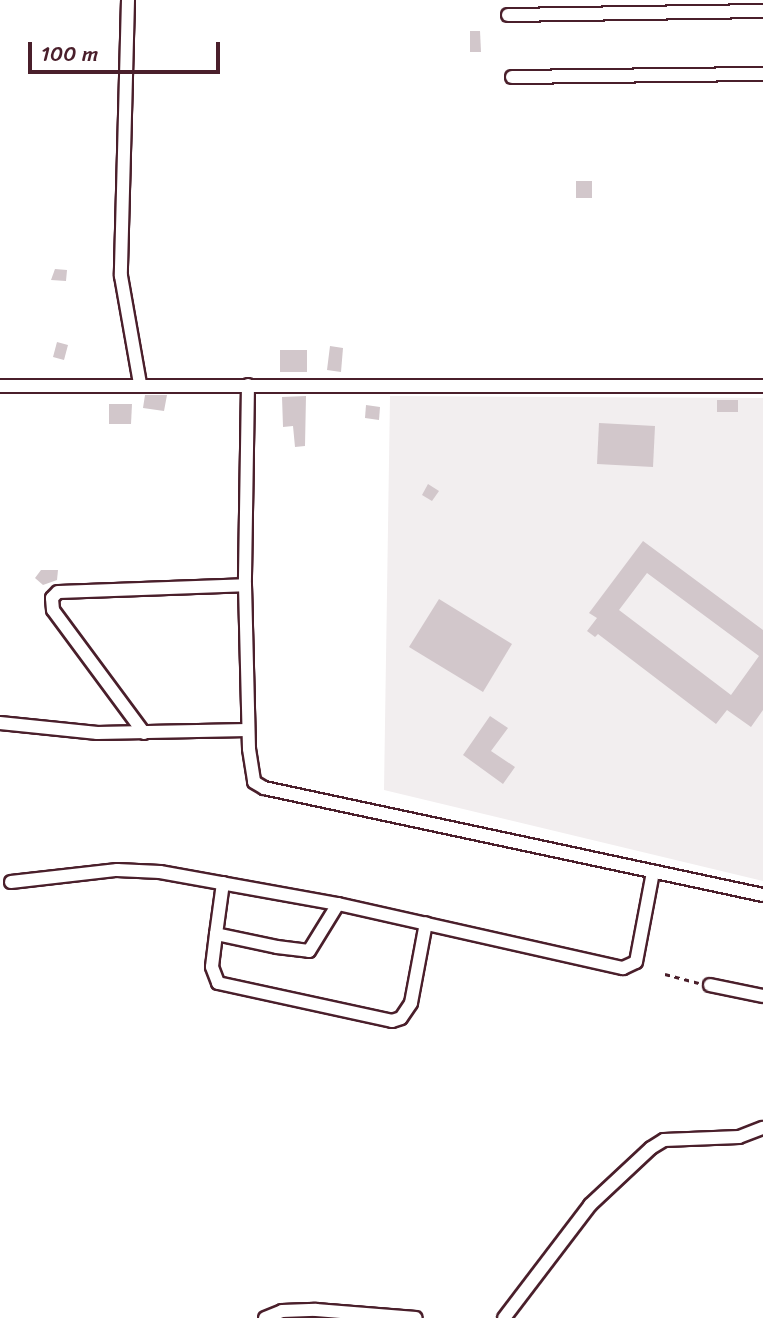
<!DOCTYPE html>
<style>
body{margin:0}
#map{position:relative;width:763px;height:1318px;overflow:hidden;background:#fff;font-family:Sriracha,sans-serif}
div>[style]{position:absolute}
.built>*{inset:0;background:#f2eeef}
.building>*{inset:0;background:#d2c7cb}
.path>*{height:2.5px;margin-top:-1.25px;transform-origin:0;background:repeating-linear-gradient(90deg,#4a1f2b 0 5px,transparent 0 10px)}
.roads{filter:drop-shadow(2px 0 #4a1f2b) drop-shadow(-2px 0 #4a1f2b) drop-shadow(0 2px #4a1f2b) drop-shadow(0 -2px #4a1f2b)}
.minor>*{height:12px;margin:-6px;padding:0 6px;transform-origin:6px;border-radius:6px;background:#fff}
span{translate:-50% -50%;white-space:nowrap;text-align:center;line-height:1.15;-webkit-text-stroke:5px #fff;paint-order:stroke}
.scale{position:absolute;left:28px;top:42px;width:192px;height:32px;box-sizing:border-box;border:4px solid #4a1f2b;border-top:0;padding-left:9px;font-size:21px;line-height:24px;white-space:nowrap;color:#4a1f2b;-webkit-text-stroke:5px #fff;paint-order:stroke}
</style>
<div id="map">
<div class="built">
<div style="clip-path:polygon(390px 396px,763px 398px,763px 881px,384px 790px)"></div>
</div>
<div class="building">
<div style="clip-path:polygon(470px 31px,480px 31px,481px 52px,470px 52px)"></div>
<div style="clip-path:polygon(576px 181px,592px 181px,592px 198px,576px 198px)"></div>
<div style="clip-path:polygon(55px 269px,67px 270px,66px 281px,51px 280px)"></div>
<div style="clip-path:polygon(57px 342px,68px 345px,64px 360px,53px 357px)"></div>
<div style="clip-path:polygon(330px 346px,343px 348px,341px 372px,327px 370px)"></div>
<div style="clip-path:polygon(280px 350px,307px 350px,307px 372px,280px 372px)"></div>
<div style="clip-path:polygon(145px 395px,167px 395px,164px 411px,143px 408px)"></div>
<div style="clip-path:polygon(306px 396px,305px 446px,295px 447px,293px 426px,283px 427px,282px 397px)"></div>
<div style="clip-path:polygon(717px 400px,738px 400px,738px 412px,717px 412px)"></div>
<div style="clip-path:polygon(109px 404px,132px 404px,131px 424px,109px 424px)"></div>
<div style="clip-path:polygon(366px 405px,380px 407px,379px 420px,365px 418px)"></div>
<div style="clip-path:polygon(599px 423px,655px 426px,653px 467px,597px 464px)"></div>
<div style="clip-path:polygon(428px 484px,439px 491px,432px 501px,422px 495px)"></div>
<div style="clip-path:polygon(evenodd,643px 541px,763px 630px,763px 710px,751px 727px,727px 710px,716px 724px,598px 634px,595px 637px,587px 631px,597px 618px,589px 613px,643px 541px,647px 573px,759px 656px,731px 695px,619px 610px,647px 573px)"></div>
<div style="clip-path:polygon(41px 570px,58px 570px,57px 580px,43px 585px,35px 578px)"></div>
<div style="clip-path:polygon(439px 599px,512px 644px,483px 692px,409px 647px)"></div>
<div style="clip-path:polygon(490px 716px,508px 728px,491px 751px,515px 767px,503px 784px,463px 755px)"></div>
</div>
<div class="path">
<div style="left:665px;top:974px;width:35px;rotate:15deg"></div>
</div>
<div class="roads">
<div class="minor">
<div style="left:128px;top:0;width:276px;rotate:91.5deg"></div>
<div style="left:121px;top:276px;width:110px;rotate:80deg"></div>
<div style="left:508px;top:15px;width:255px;rotate:-0.9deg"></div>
<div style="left:512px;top:77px;width:251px;rotate:-0.7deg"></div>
<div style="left:248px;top:385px;width:200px;rotate:90.9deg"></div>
<div style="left:245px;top:585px;width:164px;rotate:88.6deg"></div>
<div style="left:249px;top:749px;width:33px;rotate:81deg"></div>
<div style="left:254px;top:782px;width:12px;rotate:31deg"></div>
<div style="left:264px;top:788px;width:510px;rotate:12.1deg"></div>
<div style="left:0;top:386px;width:763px"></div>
<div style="left:0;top:723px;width:98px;rotate:5.9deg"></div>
<div style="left:97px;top:733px;width:151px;rotate:-1.1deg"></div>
<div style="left:144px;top:733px;width:153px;rotate:-126.5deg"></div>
<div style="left:53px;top:610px;width:12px;rotate:-95deg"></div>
<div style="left:52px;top:598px;width:8px;rotate:-45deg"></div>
<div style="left:58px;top:592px;width:187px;rotate:-2.1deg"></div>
<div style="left:11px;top:882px;width:107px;rotate:-6.5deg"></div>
<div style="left:117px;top:870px;width:43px;rotate:2.7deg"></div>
<div style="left:160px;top:872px;width:181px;rotate:10.2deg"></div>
<div style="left:338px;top:904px;width:292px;rotate:12.7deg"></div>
<div style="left:623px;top:968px;width:14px;rotate:-25deg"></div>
<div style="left:636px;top:962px;width:92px;rotate:-79.3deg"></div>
<div style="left:223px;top:883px;width:51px;rotate:97.8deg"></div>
<div style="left:216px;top:934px;width:62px;rotate:12deg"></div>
<div style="left:277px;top:947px;width:32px;rotate:7deg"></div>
<div style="left:309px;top:951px;width:55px;rotate:-58.3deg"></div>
<div style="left:216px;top:934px;width:33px;rotate:97deg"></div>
<div style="left:212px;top:967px;width:17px;rotate:69deg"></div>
<div style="left:218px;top:983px;width:178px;rotate:12.3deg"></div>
<div style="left:392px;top:1021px;width:9px;rotate:-18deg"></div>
<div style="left:401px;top:1018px;width:18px;rotate:-56deg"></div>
<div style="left:411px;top:1003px;width:81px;rotate:-79.4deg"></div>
<div style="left:710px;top:985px;width:54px;rotate:11.7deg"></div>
<div style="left:265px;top:1318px;width:18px;rotate:-22deg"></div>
<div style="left:282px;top:1311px;width:34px;rotate:-2deg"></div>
<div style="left:316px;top:1310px;width:100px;rotate:4.6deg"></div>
<div style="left:504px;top:1318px;width:142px;rotate:-52.7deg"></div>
<div style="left:590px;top:1205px;width:83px;rotate:-43.1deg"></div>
<div style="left:651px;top:1148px;width:15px;rotate:-32deg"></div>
<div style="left:664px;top:1140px;width:75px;rotate:-2.3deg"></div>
<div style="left:739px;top:1137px;width:26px;rotate:-21deg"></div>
</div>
</div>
<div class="scale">100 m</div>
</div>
